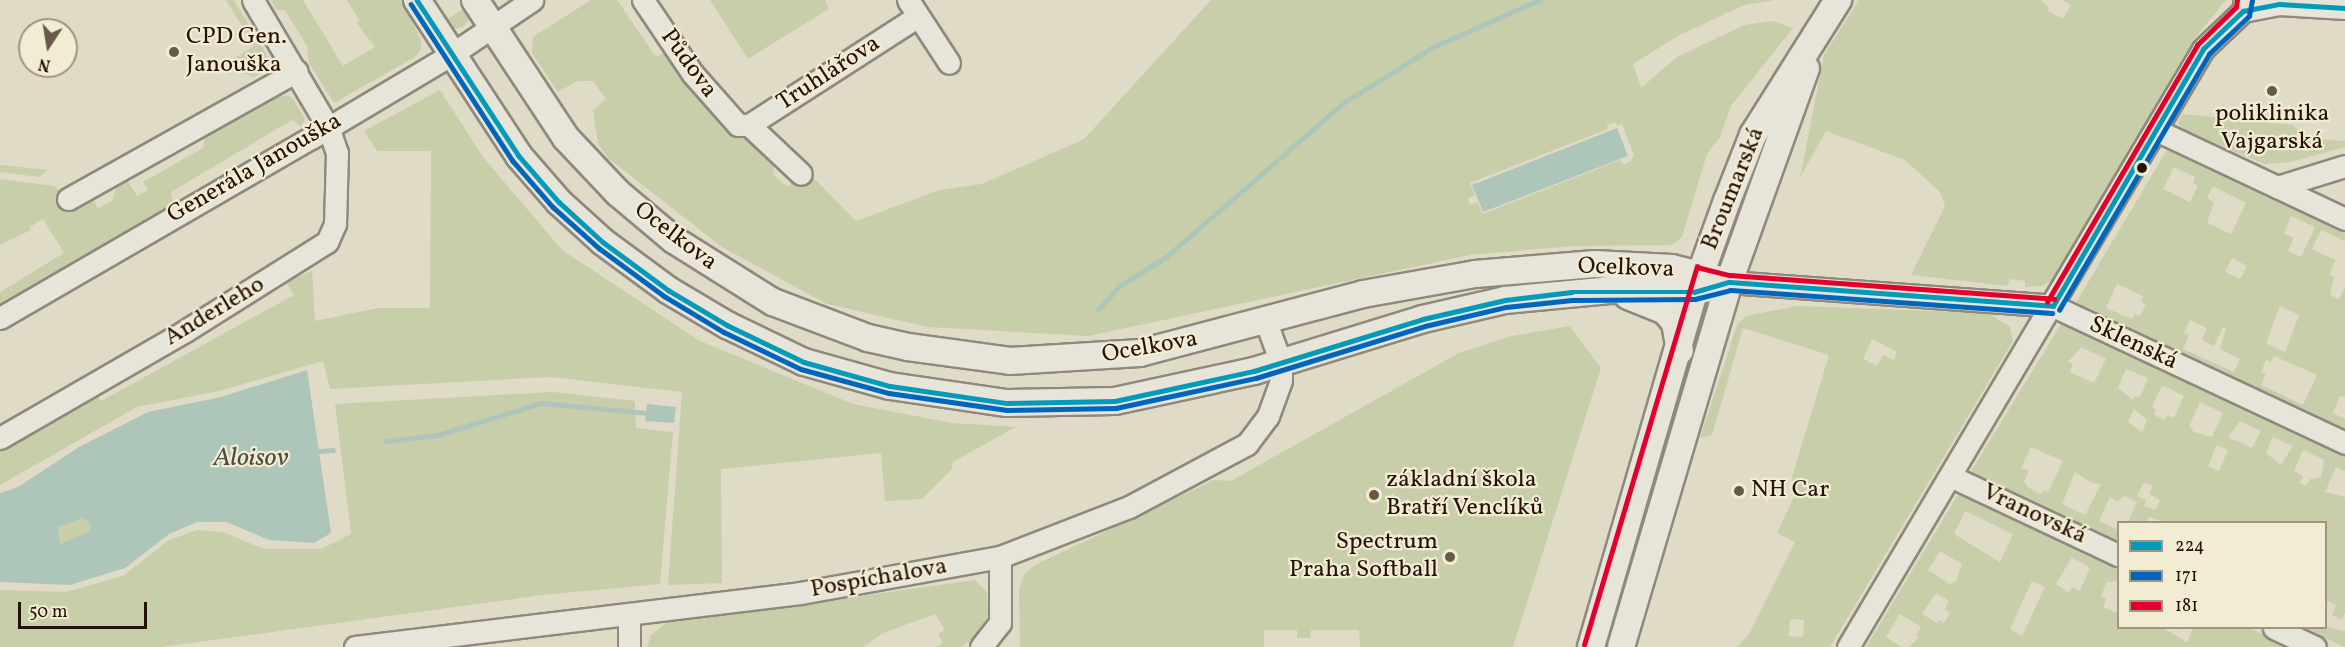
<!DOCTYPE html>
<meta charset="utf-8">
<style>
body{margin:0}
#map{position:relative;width:2345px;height:647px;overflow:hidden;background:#e0dbc6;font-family:Vollkorn,serif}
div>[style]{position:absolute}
.green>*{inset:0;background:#c8ceaa}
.water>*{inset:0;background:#aec5ba}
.stream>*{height:5px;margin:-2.5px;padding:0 2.5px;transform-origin:2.5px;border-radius:2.5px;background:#aec5ba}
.roads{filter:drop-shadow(2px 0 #8f897c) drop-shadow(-2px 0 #8f897c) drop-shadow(0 2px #8f897c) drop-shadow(0 -2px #8f897c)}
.minor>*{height:21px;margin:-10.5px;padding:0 10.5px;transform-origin:10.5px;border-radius:10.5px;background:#e7e4da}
.tertiary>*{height:26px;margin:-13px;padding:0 13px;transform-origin:13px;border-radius:13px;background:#e7e4da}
.bus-1>*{height:4.5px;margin:-2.25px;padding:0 2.25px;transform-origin:2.25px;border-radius:2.25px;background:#049aba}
.bus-2>*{height:4.5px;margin:-2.25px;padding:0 2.25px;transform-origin:2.25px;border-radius:2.25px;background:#0065bd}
.bus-3>*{height:4.5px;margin:-2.25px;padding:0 2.25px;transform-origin:2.25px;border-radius:2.25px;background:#e4002b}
.dots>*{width:16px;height:16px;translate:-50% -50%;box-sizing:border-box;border:3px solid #f2ecd3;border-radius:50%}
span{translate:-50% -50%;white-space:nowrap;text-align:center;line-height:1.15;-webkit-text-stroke:4.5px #f2ecd3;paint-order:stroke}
.poi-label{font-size:24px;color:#261108}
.left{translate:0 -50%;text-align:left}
.right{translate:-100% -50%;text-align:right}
.street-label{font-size:24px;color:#261108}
.water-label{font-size:26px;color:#4e4d45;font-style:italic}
.legend{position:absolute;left:2117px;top:521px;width:210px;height:108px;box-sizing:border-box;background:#f2ecd3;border:2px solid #a09482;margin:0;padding:8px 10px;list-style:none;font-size:18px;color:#261108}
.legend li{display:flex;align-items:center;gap:12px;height:30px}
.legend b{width:30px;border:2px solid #a09482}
.north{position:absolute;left:18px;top:18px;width:60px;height:60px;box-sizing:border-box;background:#f2ecd3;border:2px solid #a09482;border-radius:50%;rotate:192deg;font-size:16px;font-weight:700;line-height:24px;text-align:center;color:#261108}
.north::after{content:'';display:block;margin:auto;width:21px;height:27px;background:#67584a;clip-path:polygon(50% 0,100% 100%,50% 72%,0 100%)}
.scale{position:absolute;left:18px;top:602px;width:129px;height:27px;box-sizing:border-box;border:3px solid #261108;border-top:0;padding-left:8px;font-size:18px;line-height:21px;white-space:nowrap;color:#261108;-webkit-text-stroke:4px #f2ecd3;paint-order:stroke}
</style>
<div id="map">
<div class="green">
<div style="clip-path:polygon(226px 0,234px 0,269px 58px,266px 69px,254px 77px,244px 73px,235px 58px,254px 46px)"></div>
<div style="clip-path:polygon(271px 0,303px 0,343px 66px,375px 47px,356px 22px,359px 20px,347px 0,402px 0,421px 40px,421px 49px,415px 57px,334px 103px,309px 63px,307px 46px,285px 10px,277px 10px)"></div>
<div style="clip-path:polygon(evenodd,591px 0,617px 0,656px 57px,665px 52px,680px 75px,692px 79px,773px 161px,774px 176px,788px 187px,804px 168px,856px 221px,939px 190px,982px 184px,1084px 139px,1211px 0,1775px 0,1744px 5px,1680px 35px,1633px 64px,1641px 88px,1677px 57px,1744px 25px,1773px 21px,1793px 28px,1731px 106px,1720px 137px,1707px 154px,1682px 237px,1672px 245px,1575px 246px,1470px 255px,1088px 336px,928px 327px,827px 304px,722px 247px,608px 158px,598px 144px,593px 110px,606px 99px,593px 81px,577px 81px,558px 92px,532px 53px,533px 37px,591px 0,1615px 122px,1617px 126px,1622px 124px,1634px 155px,1631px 161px,1623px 165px,1620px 160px,1483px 214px,1477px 202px,1470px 205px,1468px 198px,1475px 195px,1470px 183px,1608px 129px,1607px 125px,1615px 122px)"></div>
<div style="clip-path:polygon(710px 0,825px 0,829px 9px,748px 59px)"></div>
<div style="clip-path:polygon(1859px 0,2041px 0,2049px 7px,2048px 11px,2063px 19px,2071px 5px,2063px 0,2226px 0,2195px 38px,2052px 280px,2042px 286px,2025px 287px,2025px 281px,2010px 279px,2007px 286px,1911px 275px,1945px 206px,1940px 192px,1905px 160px,1826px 131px,1800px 178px,1824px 55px)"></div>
<div style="clip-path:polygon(468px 6px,470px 17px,464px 26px,455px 29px,443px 22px)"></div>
<div style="clip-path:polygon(277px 90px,279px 97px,287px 95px,294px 100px,305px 120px,301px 127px,292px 120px,171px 192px,173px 204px,0 307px,0 292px,64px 253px,43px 219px,30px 227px,31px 230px,0 245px,0 179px,55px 186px,62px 194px,74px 190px,82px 204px,92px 198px,98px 208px,112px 201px,116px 188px,127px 180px,137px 196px,148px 190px,143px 182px,203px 148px,205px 133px)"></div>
<div style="clip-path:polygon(440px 90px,483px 157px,562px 250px,700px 341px,853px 404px,952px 423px,1016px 427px,953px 462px,952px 469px,922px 499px,885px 501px,881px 453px,721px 469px,722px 583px,668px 585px,682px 392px,551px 377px,330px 389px,323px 361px,219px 391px,137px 407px,0 485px,0 448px,94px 392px,101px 401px,294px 295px,286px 282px,312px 271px,315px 321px,378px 308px,430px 308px,431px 151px,377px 151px,364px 131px)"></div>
<div style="clip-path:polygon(2182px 114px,2293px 125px,2306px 138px,2345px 141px,2345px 147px,2290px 162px,2265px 164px,2182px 131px,2178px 123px)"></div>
<div style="clip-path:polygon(evenodd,2167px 150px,2345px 233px,2345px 241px,2321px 230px,2312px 249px,2336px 260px,2329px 274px,2334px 277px,2330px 295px,2339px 299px,2345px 287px,2345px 397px,2340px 396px,2333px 413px,2345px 419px,2345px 430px,2074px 306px,2167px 150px,2174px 167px,2195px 177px,2193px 183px,2198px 186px,2190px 202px,2163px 189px,2174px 167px,2167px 150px,2213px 186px,2246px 203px,2231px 234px,2207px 223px,2214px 202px,2207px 198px,2213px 186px,2167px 150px,2291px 216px,2315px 227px,2301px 257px,2288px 251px,2294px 238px,2284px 233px,2291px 216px,2167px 150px,2232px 258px,2247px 266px,2240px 279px,2225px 272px,2232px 258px,2167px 150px,2117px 284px,2143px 296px,2141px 302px,2146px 305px,2140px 316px,2135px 314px,2132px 319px,2106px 308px,2117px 284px,2167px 150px,2280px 306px,2299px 315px,2285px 352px,2266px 343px,2280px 306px,2167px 150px,2190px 320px,2207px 328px,2202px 340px,2214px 346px,2223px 327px,2226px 328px,2220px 349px,2240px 359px,2234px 372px,2183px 349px,2189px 335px,2184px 333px,2190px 320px,2167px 150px,2274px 356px,2317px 375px,2303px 405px,2261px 385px,2266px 374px,2261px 372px,2266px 360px,2271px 362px,2274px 356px)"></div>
<div style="clip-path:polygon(0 165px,48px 170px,39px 177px,0 172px)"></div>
<div style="clip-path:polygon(evenodd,1797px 306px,1988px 313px,2010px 327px,2013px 341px,1830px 647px,1737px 647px,1749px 634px,1795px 542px,1777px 533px,1794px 497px,1792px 477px,1829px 355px,1743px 328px,1712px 435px,1700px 438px,1737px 325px,1746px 316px,1797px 306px,1872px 339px,1897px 352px,1894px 360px,1883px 355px,1877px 366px,1863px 359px,1872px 339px,1797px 306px,1790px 619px,1804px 620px,1803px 637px,1789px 636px,1790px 619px)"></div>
<div style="clip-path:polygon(1697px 324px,1705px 326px,1634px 568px,1650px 482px)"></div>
<div style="clip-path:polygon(evenodd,2061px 324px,2345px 456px,2345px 471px,2336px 467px,2325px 492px,2345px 497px,2345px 613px,2342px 620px,2332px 615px,2336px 605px,2328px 601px,2326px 605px,2326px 522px,2165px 522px,2149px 517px,2146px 522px,2128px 522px,2137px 502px,2125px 496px,2117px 501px,2110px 497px,2099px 521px,2118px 530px,2118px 542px,1970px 473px,2061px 324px,2081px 347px,2106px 359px,2094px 383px,2070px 372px,2073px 364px,2068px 362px,2081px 347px,2061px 324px,2126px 369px,2148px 378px,2140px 397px,2135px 396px,2133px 400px,2118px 388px,2126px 369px,2061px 324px,2162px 385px,2184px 396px,2174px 418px,2168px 415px,2165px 420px,2154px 415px,2156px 410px,2152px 407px,2162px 385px,2061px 324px,2200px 402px,2223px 413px,2212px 437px,2194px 432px,2189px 426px,2200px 402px,2061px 324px,2134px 409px,2147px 420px,2142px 432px,2128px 422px,2134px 409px,2061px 324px,2240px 421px,2261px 431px,2252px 448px,2228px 437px,2240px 421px,2061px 324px,2273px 437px,2293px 446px,2281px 465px,2266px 453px,2273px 437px,2061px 324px,2217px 445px,2228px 450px,2219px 471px,2208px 466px,2217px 445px,2061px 324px,2031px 447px,2063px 461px,2048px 492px,2044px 490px,2041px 494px,2027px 487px,2024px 481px,2029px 471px,2021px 468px,2031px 447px,2061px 324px,2303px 450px,2324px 460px,2321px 477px,2310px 479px,2306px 486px,2300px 483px,2303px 476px,2294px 471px,2303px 450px,2061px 324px,2075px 472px,2092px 483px,2101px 484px,2085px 515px,2062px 504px,2075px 472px,2061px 324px,2144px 482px,2153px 486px,2149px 494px,2160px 500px,2155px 510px,2144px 506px,2146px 500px,2137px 496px,2144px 482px)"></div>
<div style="clip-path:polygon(1570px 326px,1601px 368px,1513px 647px,1360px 647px,1359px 630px,1311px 630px,1310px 638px,1297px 638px,1297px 630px,1264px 630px,1264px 647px,1020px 647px,1019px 588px,1025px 573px,1037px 564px,1214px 480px,1231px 481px,1459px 353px,1511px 336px)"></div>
<div style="clip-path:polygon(553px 392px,635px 401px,636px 428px,673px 432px,660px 584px,542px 595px,162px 647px,0 647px,0 590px,66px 592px,123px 576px,169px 540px,197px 530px,223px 532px,264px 549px,321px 549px,351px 534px,335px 404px)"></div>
<div style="clip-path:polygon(evenodd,1959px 493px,2118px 567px,2118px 581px,2107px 582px,2101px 596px,2106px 599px,2103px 607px,2117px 613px,2118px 610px,2118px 628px,2163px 628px,2187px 642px,2193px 628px,2249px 628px,2291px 647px,1909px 647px,1919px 637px,1916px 635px,1921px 627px,1900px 614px,1886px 637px,1902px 647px,1866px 647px,1959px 493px,1965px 511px,2013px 534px,2000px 562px,1954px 534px,1965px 511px,1959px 493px,1940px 551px,1962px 564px,1956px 581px,1950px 584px,1928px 570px,1940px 551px,1959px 493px,2072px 557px,2090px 568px,2080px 591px,2072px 587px,2069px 593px,2056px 584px,2072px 557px,1959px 493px,2032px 581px,2045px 587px,2022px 636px,2010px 629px,2032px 581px,1959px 493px,1936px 593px,1949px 601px,1945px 609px,1950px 613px,1944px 623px,1939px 620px,1937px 623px,1922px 614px,1936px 593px)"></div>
<div style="clip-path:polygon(83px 517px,92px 524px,89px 532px,60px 545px,58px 527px)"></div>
<div style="clip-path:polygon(975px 580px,987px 592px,988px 614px,977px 636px,961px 647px,935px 647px,943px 643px,938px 634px,945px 630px,935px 614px,883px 633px,863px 647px,647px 647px,651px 635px,666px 623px)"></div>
<div style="clip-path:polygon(2326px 627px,2345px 631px,2345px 647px,2302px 628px)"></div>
</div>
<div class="water">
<div style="clip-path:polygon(1617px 128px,1628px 156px,1483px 212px,1472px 185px)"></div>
<div style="clip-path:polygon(evenodd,307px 370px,331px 533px,314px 543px,269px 540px,226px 522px,197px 522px,169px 534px,125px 568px,70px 585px,0 582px,0 493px,18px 487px,79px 447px,148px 412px,221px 397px,307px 370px,83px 518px,91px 524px,89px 532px,60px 544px,58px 527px,83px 518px)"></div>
<div style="clip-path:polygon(647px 404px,676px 407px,674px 423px,645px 421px)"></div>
</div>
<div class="stream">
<div style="left:1098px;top:310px;width:32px;rotate:-49deg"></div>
<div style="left:1119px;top:286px;width:55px;rotate:-31.7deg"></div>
<div style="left:1166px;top:257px;width:235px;rotate:-41deg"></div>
<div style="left:1343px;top:103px;width:106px;rotate:-31.9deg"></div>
<div style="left:1433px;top:47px;width:116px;rotate:-23.9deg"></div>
<div style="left:386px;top:441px;width:52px;rotate:-6.6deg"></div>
<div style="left:438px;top:435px;width:108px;rotate:-17.3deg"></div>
<div style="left:541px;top:403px;width:105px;rotate:5.4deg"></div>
<div style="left:319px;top:451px;width:14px;rotate:-4deg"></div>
</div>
<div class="roads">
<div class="minor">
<div style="left:643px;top:0;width:89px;rotate:56deg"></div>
<div style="left:693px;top:74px;width:68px;rotate:48.6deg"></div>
<div style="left:738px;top:125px;width:11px"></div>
<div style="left:749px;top:125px;width:201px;rotate:-32.8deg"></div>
<div style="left:908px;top:0;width:75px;rotate:56.9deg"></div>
<div style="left:2243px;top:11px;width:37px;rotate:-11deg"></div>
<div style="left:2279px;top:4px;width:66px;rotate:3.5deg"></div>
<div style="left:749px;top:125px;width:71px;rotate:43.3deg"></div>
<div style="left:2156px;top:130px;width:209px;rotate:25.2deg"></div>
<div style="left:2277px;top:187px;width:71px;rotate:-17.2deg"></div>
<div style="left:68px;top:199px;width:262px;rotate:-29.2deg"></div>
<div style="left:1729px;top:282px;width:325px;rotate:4.2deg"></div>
<div style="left:2053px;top:306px;width:323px;rotate:25.1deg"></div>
<div style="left:0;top:318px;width:359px;rotate:-30.1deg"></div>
<div style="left:311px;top:138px;width:164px;rotate:-30.8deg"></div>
<div style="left:452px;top:54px;width:97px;rotate:-34deg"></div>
<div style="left:0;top:438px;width:214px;rotate:-30deg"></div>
<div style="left:185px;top:331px;width:168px;rotate:-32.1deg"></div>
<div style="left:327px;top:242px;width:20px;rotate:-66deg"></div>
<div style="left:335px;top:224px;width:71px;rotate:-88.4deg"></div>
<div style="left:337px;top:153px;width:28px;rotate:-109deg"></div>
<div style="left:328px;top:127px;width:147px;rotate:-120.6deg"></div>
<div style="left:1950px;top:476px;width:186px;rotate:25.2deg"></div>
<div style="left:629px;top:614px;width:33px;rotate:90deg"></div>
<div style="left:2274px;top:628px;width:45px;rotate:24.9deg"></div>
<div style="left:355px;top:647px;width:448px;rotate:-6.9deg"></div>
<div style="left:800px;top:593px;width:203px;rotate:-10.2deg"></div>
<div style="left:1000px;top:557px;width:138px;rotate:-21.2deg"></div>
<div style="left:1129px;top:507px;width:134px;rotate:-28.1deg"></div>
<div style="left:1247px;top:444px;width:35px;rotate:-53deg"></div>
<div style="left:1268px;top:416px;width:38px;rotate:-70deg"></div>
<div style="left:1281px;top:380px;width:17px;rotate:-90deg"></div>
<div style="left:1281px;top:363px;width:44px;rotate:-110.1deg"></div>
<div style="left:981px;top:647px;width:31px;rotate:-52deg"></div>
<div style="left:1000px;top:623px;width:66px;rotate:-90deg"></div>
<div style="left:1848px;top:647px;width:695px;rotate:-59.3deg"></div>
<div style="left:2203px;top:49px;width:55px;rotate:-43.5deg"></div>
<div style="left:2243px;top:11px;width:11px;rotate:-80deg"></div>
</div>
<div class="tertiary">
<div style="left:417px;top:0;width:186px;rotate:56.8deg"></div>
<div style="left:519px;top:156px;width:61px;rotate:49deg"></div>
<div style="left:559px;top:202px;width:59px;rotate:42.3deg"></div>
<div style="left:603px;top:242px;width:81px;rotate:36.4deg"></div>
<div style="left:668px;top:290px;width:69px;rotate:30.7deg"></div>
<div style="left:727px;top:325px;width:85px;rotate:25.7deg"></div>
<div style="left:804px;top:362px;width:89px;rotate:15.6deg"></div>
<div style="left:890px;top:386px;width:118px;rotate:8.3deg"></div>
<div style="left:1007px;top:403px;width:108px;rotate:-1.1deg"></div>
<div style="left:1115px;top:401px;width:142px;rotate:-12.2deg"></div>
<div style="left:1254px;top:371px;width:177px;rotate:-17.1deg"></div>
<div style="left:1423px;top:319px;width:84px;rotate:-13deg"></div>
<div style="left:1505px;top:300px;width:105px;rotate:-5.4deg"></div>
<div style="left:1610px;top:290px;width:84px;rotate:1.4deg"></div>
<div style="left:1694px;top:292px;width:36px;rotate:-16deg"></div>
<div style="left:475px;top:0;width:165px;rotate:56.6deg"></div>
<div style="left:566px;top:138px;width:76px;rotate:46.6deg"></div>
<div style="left:618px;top:193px;width:73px;rotate:40deg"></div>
<div style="left:674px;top:240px;width:117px;rotate:32.1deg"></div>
<div style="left:773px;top:302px;width:102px;rotate:20.8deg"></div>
<div style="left:868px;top:338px;width:41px;rotate:12.7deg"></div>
<div style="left:908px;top:347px;width:103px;rotate:7.8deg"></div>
<div style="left:1010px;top:361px;width:130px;rotate:-3.5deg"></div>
<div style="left:1140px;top:353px;width:231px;rotate:-14.8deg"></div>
<div style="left:1363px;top:294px;width:114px;rotate:-10.1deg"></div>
<div style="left:1475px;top:274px;width:120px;rotate:-4.8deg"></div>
<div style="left:1595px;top:264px;width:77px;rotate:3deg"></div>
<div style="left:1672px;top:268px;width:59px;rotate:13.8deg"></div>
<div style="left:1628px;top:296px;width:40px;rotate:22deg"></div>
<div style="left:1665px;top:311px;width:16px;rotate:50deg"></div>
<div style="left:1675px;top:323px;width:28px;rotate:80deg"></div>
<div style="left:1591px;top:647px;width:370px;rotate:-73.8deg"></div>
<div style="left:1694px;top:292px;width:97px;rotate:-70.1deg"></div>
<div style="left:1727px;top:201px;width:71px;rotate:-68.5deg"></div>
<div style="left:1753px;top:135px;width:160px;rotate:-57.8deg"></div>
<div style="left:1621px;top:647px;width:381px;rotate:-73.5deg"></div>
<div style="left:1729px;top:282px;width:227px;rotate:-70.2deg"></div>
</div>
</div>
<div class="bus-1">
<div style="left:417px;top:0;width:186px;rotate:56.8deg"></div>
<div style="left:519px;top:156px;width:61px;rotate:49deg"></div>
<div style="left:559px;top:202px;width:59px;rotate:42.3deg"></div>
<div style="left:603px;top:242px;width:81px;rotate:36.4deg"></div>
<div style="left:668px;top:290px;width:69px;rotate:30.7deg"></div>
<div style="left:727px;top:325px;width:85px;rotate:25.7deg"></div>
<div style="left:804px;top:362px;width:89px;rotate:15.6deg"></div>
<div style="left:890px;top:386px;width:118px;rotate:8.3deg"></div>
<div style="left:1007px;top:403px;width:108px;rotate:-1.1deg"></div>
<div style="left:1115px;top:401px;width:142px;rotate:-12.2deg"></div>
<div style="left:1254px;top:371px;width:177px;rotate:-17.1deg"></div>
<div style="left:1423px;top:319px;width:84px;rotate:-13deg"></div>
<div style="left:1505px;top:300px;width:67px;rotate:-6.8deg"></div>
<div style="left:1572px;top:292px;width:122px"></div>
<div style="left:1694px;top:292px;width:36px;rotate:-16deg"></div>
<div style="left:1729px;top:282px;width:325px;rotate:4.2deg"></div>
<div style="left:2243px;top:11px;width:37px;rotate:-11deg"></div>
<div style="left:2279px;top:4px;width:66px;rotate:3.5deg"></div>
<div style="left:2053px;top:306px;width:298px;rotate:-59.7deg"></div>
<div style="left:2203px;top:49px;width:55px;rotate:-43.5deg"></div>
</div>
<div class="bus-2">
<div style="left:411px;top:4px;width:187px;rotate:57deg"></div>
<div style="left:513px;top:161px;width:61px;rotate:49deg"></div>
<div style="left:553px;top:207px;width:62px;rotate:41.7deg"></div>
<div style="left:599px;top:248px;width:81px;rotate:36.4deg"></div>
<div style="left:664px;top:296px;width:70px;rotate:31deg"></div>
<div style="left:724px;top:332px;width:85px;rotate:25.7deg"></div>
<div style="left:801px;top:369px;width:91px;rotate:15.3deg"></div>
<div style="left:889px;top:393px;width:119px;rotate:8.2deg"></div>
<div style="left:1007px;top:410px;width:109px;rotate:-1.1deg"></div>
<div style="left:1116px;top:408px;width:143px;rotate:-12.1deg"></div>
<div style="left:1256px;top:378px;width:177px;rotate:-17.1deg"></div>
<div style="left:1425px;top:326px;width:83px;rotate:-13.2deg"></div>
<div style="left:1506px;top:307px;width:66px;rotate:-6.1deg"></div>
<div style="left:1572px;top:300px;width:123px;rotate:-0.5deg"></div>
<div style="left:1695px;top:299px;width:36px;rotate:-14deg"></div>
<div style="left:1730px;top:290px;width:323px;rotate:4.1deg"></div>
<div style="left:2059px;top:310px;width:297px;rotate:-59.6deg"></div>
<div style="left:2209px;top:54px;width:55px;rotate:-43.5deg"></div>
<div style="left:2249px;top:16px;width:15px;rotate:-79deg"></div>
</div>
<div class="bus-3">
<div style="left:2047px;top:302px;width:298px;rotate:-59.7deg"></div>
<div style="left:2197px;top:45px;width:54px;rotate:-44.3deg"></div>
<div style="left:2236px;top:7px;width:7px;rotate:-82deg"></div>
<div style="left:1584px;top:645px;width:395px;rotate:-73.4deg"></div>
<div style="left:1697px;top:267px;width:34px;rotate:14deg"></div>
<div style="left:1730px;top:275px;width:325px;rotate:4.2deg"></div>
</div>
<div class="dots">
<div style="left:174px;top:52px;background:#67584a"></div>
<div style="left:2272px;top:91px;background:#67584a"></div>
<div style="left:2142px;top:168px;background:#261108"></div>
<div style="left:1739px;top:491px;background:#67584a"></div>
<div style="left:1374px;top:495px;background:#67584a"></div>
<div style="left:1450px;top:557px;background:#67584a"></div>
</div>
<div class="poi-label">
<span class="left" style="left:186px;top:52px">CPD Gen.<br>Janouška</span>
<span style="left:2272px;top:129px">poliklinika<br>Vajgarská</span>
<span class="left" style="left:1386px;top:495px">základní škola<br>Bratří Venclíků</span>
<span class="left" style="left:1751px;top:491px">NH Car</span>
<span class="right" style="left:1438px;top:557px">Spectrum<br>Praha Softball</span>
</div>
<div class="street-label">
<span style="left:688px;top:64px;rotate:54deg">Půdova</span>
<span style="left:829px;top:74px;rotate:-33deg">Truhlářova</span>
<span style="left:255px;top:169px;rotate:-30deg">Generála Janouška</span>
<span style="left:1734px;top:189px;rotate:-68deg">Broumarská</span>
<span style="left:675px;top:237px;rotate:37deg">Ocelkova</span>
<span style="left:1626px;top:269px;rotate:2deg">Ocelkova</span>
<span style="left:215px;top:312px;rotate:-31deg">Anderleho</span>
<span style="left:2133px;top:344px;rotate:25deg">Sklenská</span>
<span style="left:1150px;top:348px;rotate:-10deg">Ocelkova</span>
<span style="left:2034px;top:515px;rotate:25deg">Vranovská</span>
<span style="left:879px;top:579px;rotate:-10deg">Pospíchalova</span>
</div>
<div class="water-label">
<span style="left:251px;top:459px">Aloisov</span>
</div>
<ul class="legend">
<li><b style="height:8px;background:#049aba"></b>224</li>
<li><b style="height:8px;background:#0065bd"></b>171</li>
<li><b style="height:8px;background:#e4002b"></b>181</li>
</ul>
<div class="north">N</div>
<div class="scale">50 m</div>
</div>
